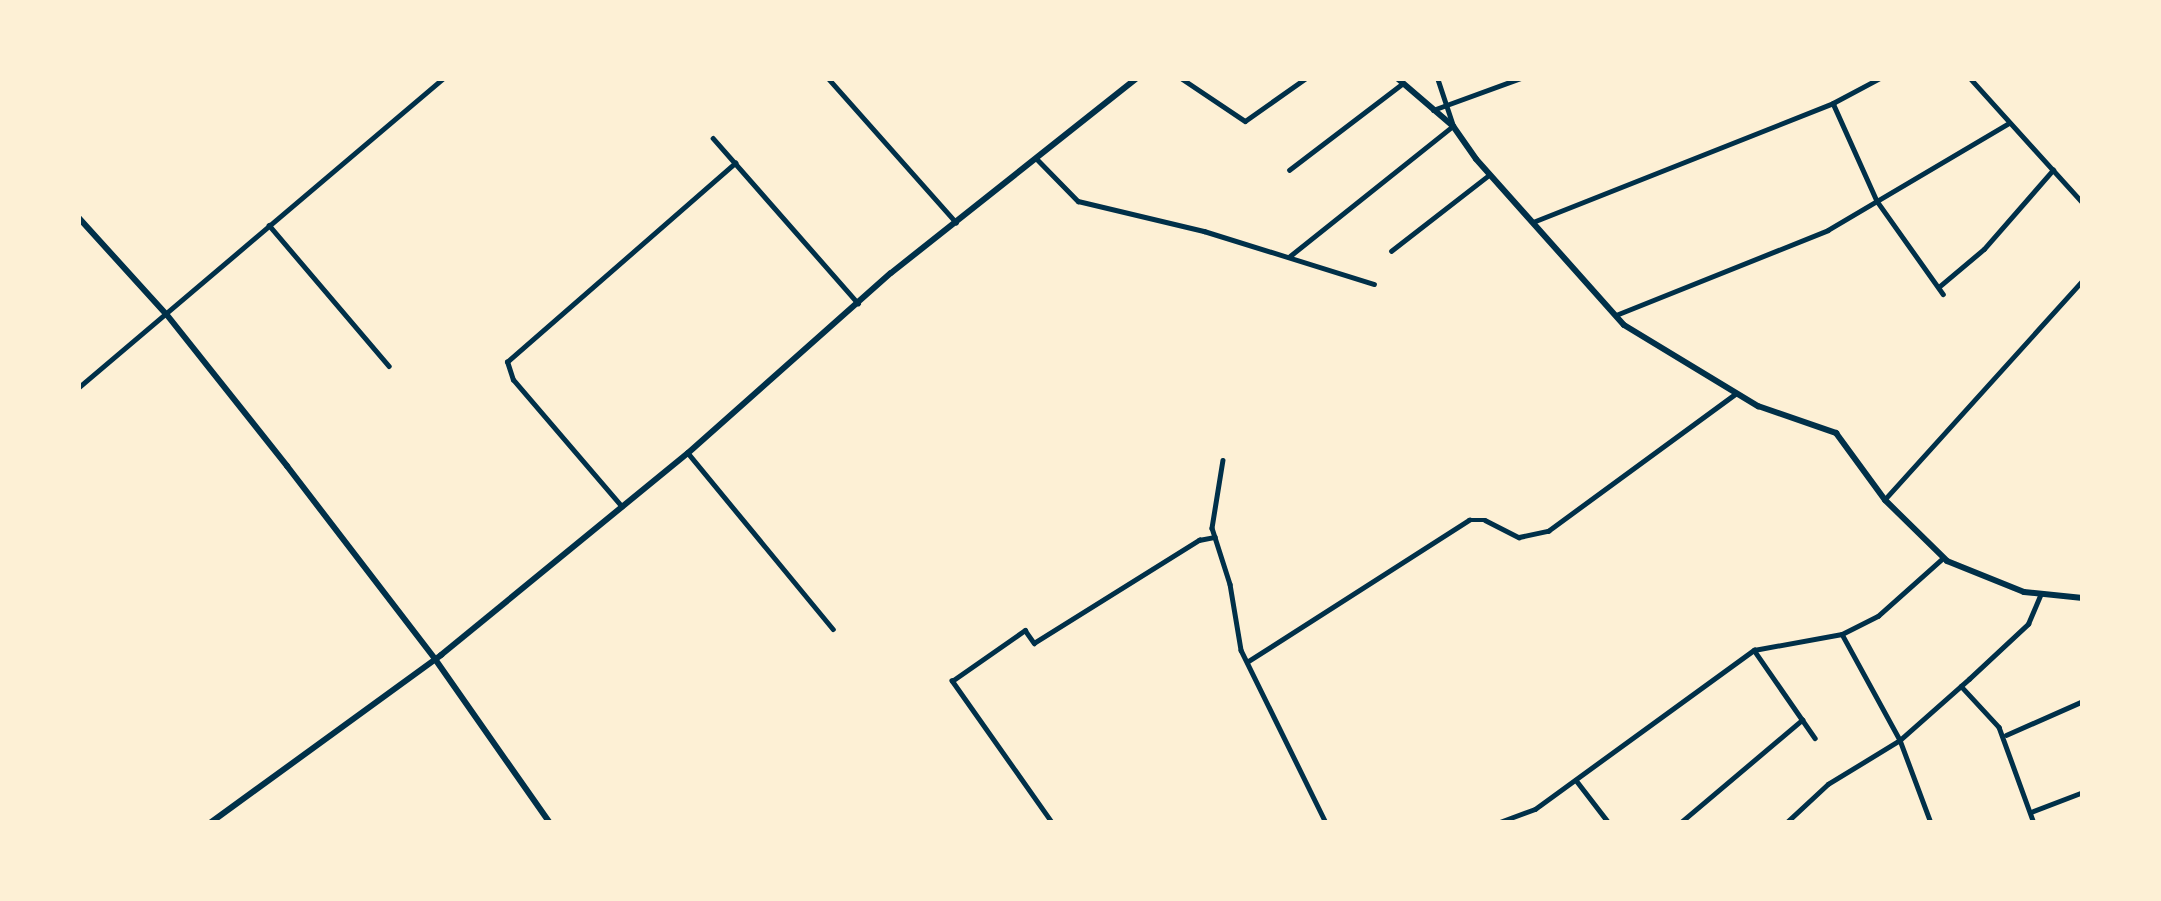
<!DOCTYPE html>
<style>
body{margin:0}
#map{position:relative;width:2161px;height:901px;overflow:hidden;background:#fdf0d5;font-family:Signika,sans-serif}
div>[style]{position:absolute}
.minor>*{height:4.5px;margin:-2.25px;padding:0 2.25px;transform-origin:2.25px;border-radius:2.25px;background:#003049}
.tertiary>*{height:6px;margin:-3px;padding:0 3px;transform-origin:3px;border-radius:3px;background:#003049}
span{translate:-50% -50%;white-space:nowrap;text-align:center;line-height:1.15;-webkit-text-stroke:10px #fdf0d5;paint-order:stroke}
.frame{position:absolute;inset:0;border:81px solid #fdf0d5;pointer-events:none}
</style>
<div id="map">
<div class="minor">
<div style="left:828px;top:78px;width:193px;rotate:48.4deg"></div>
<div style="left:1181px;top:78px;width:77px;rotate:33.9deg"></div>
<div style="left:1245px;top:121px;width:75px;rotate:-35.2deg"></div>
<div style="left:1970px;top:78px;width:169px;rotate:47.9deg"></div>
<div style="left:1833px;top:103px;width:107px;rotate:65.8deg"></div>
<div style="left:1877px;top:201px;width:114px;rotate:54.6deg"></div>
<div style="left:1433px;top:110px;width:94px;rotate:-20deg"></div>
<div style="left:713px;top:138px;width:220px;rotate:48.7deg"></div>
<div style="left:1037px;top:159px;width:59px;rotate:45.7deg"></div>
<div style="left:1078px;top:201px;width:130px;rotate:13.4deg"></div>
<div style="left:1204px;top:231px;width:178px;rotate:17.3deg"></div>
<div style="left:1289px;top:170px;width:143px;rotate:-37.3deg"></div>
<div style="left:1533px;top:222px;width:323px;rotate:-21.6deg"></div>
<div style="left:1833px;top:103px;width:53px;rotate:-28deg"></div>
<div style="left:269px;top:225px;width:185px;rotate:49.6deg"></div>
<div style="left:1391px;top:251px;width:124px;rotate:-37.8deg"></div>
<div style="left:1290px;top:256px;width:208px;rotate:-38.6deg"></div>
<div style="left:1453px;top:126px;width:51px;rotate:-108.4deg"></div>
<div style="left:1940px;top:286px;width:57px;rotate:-40.1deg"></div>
<div style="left:1984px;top:249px;width:105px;rotate:-48.9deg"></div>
<div style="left:1616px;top:315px;width:228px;rotate:-21.8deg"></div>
<div style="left:1828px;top:230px;width:210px;rotate:-30.6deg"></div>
<div style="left:78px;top:388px;width:480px;rotate:-40.3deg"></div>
<div style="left:688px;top:453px;width:228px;rotate:50.5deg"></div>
<div style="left:1223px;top:460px;width:69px;rotate:99.2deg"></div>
<div style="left:1212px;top:528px;width:59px;rotate:72.2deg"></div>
<div style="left:1230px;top:584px;width:67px;rotate:80.5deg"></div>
<div style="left:1241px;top:650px;width:193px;rotate:63.8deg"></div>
<div style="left:1886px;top:498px;width:294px;rotate:-47.9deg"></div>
<div style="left:622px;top:507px;width:167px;rotate:-130.6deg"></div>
<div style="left:513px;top:380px;width:19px;rotate:-108deg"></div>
<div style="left:507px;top:362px;width:303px;rotate:-41.1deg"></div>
<div style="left:1842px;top:634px;width:121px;rotate:61.3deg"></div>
<div style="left:1900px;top:740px;width:89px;rotate:69.5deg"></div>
<div style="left:1754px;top:650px;width:107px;rotate:55.3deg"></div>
<div style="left:1247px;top:662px;width:264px;rotate:-32.6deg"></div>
<div style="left:1469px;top:520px;width:16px"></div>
<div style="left:1485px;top:520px;width:38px;rotate:27deg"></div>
<div style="left:1519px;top:537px;width:30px;rotate:-12deg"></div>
<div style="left:1548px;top:531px;width:232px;rotate:-36.2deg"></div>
<div style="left:1961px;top:686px;width:56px;rotate:47.2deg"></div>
<div style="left:1999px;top:727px;width:102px;rotate:70deg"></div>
<div style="left:2006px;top:735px;width:84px;rotate:-23.8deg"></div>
<div style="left:1576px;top:780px;width:54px;rotate:52.5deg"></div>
<div style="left:2031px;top:812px;width:56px;rotate:-21deg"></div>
<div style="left:1052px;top:823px;width:174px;rotate:-125.2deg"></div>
<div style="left:952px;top:681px;width:89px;rotate:-34.9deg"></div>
<div style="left:1025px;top:630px;width:16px;rotate:55deg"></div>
<div style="left:1034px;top:643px;width:195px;rotate:-32deg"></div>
<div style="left:1199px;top:540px;width:16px;rotate:-11deg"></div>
<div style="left:1497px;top:823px;width:40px;rotate:-20.2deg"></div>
<div style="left:1535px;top:809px;width:271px;rotate:-36deg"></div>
<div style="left:1754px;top:650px;width:89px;rotate:-10.3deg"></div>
<div style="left:1842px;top:634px;width:40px;rotate:-26.6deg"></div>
<div style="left:1878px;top:616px;width:87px;rotate:-41.7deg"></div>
<div style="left:1680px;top:823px;width:160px;rotate:-40.2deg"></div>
<div style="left:1786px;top:823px;width:57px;rotate:-42.9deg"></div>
<div style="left:1828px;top:784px;width:84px;rotate:-31.4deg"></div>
<div style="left:1900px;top:740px;width:92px;rotate:-41.5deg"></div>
<div style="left:1969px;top:679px;width:81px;rotate:-43deg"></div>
<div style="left:2028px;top:624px;width:33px;rotate:-67deg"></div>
</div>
<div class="tertiary">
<div style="left:1397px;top:78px;width:74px;rotate:40.6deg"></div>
<div style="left:1453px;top:126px;width:40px;rotate:55.1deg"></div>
<div style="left:1476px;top:159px;width:222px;rotate:48.3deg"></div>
<div style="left:1624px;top:325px;width:157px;rotate:31.2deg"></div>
<div style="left:1758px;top:406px;width:83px;rotate:19.1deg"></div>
<div style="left:1836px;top:433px;width:83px;rotate:53.8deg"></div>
<div style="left:1885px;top:500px;width:87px;rotate:44.5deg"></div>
<div style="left:1947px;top:561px;width:83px;rotate:21.9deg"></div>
<div style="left:2024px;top:592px;width:59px;rotate:5.8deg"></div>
<div style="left:78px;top:217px;width:132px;rotate:47.8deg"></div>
<div style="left:167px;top:315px;width:193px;rotate:51.5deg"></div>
<div style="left:287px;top:466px;width:243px;rotate:52.5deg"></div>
<div style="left:435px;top:659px;width:200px;rotate:55deg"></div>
<div style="left:210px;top:823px;width:286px;rotate:-36deg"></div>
<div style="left:441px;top:655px;width:319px;rotate:-39.3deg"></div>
<div style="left:688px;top:453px;width:271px;rotate:-41.6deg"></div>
<div style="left:891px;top:273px;width:314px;rotate:-38.4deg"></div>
</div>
<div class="frame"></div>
</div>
